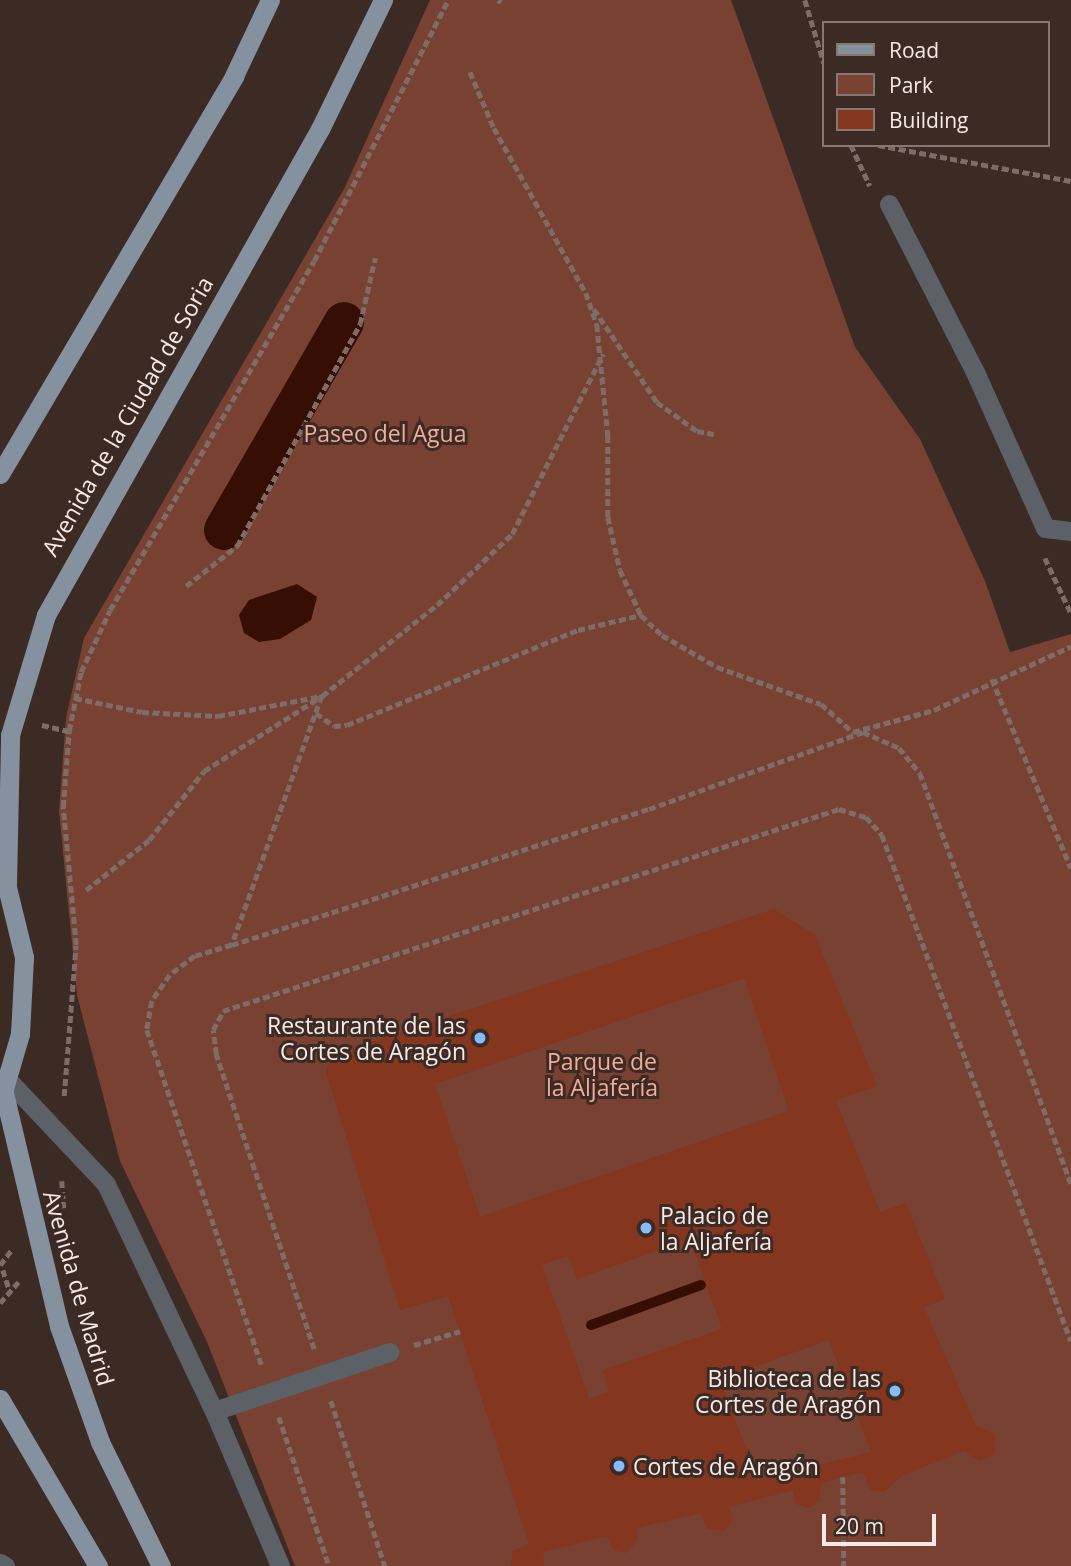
<!DOCTYPE html>
<meta charset="utf-8">
<style>
body{margin:0}
#map{position:relative;width:1071px;height:1566px;overflow:hidden;background:#3c2a25;font-family:"Open Sans",sans-serif}
div>[style]{position:absolute}
.green>*{inset:0;background:#784131}
.water>*{inset:0;background:#360e03}
.stream>*{height:10px;margin:-5px;padding:0 5px;transform-origin:5px;border-radius:5px;background:#360e03}
.canal>*{height:40px;margin:-20px;padding:0 20px;transform-origin:20px;border-radius:20px;background:#360e03}
.building>*{inset:0;background:#84361e}
.path>*{height:4.5px;margin-top:-2.25px;transform-origin:0;background:repeating-linear-gradient(90deg,#7d6d69 0 7px,transparent 0 10.5px)}
.service>*{height:19px;margin:-9.5px;padding:0 9.5px;transform-origin:9.5px;border-radius:9.5px;background:#5b6167}
.minor>*{height:19px;margin:-9.5px;padding:0 9.5px;transform-origin:9.5px;border-radius:9.5px;background:#5b6167}
.primary>*{height:19px;margin:-9.5px;padding:0 9.5px;transform-origin:9.5px;border-radius:9.5px;background:#86919f}
.dots>*{width:19px;height:19px;translate:-50% -50%;box-sizing:border-box;border:4px solid #3c2a25;border-radius:50%}
span{translate:-50% -50%;white-space:nowrap;text-align:center;line-height:1.15;-webkit-text-stroke:6px #3c2a25;paint-order:stroke}
.street-label{font-size:23px;color:#f6eae7}
.park-label{font-size:23px;color:#f2ad99}
.poi-label{font-size:23px;color:#f6eae7}
.right{translate:-100% -50%;text-align:right}
.left{translate:0 -50%;text-align:left}
.legend{position:absolute;left:822px;top:21px;width:228px;height:126px;box-sizing:border-box;background:#3c2a25;border:2px solid #867773;margin:0;padding:9px 12px;list-style:none;font-size:21px;color:#f6eae7}
.legend li{display:flex;align-items:center;gap:14px;height:35px}
.legend b{width:35px;border:2px solid #867773}
.scale{position:absolute;left:822px;top:1514px;width:114px;height:32px;box-sizing:border-box;border:4px solid #f6eae7;border-top:0;padding-left:9px;font-size:21px;line-height:24px;white-space:nowrap;color:#f6eae7;-webkit-text-stroke:5px #3c2a25;paint-order:stroke}
</style>
<div id="map">
<div class="green">
<div style="clip-path:polygon(430px 0,731px 0,855px 347px,920px 439px,985px 581px,1010px 652px,1071px 634px,1071px 1566px,295px 1566px,207px 1342px,120px 1161px,77px 995px,59px 811px,66px 718px,84px 638px,344px 189px)"></div>
</div>
<div class="water">
<div style="clip-path:polygon(297px 584px,317px 597px,311px 620px,280px 639px,259px 642px,244px 633px,239px 615px,249px 600px)"></div>
</div>
<div class="stream">
<div style="left:591px;top:1325px;width:117px;rotate:-20deg"></div>
</div>
<div class="canal">
<div style="left:224px;top:530px;width:240px;rotate:-60deg"></div>
</div>
<div class="building">
<div style="clip-path:polygon(evenodd,774px 909px,815px 935px,877px 1086px,836px 1100px,880px 1212px,906px 1203px,945px 1299px,924px 1307px,976px 1426px,995px 1434px,995px 1454px,979px 1461px,964px 1451px,903px 1475px,884px 1492px,870px 1490px,863px 1472px,821px 1483px,820px 1501px,809px 1508px,796px 1504px,793px 1490px,729px 1507px,732px 1522px,724px 1531px,706px 1528px,701px 1513px,637px 1528px,637px 1541px,626px 1553px,614px 1550px,607px 1536px,543px 1552px,544px 1566px,511px 1566px,513px 1551px,529px 1544px,448px 1296px,400px 1310px,326px 1072px,329px 1063px,335px 1054px,774px 909px,744px 978px,789px 1111px,480px 1217px,435px 1084px,744px 978px,774px 909px,690px 1239px,722px 1329px,603px 1370px,609px 1392px,589px 1399px,542px 1265px,568px 1256px,577px 1279px,690px 1239px,774px 909px,829px 1340px,871px 1452px,758px 1480px,720px 1379px,829px 1340px)"></div>
</div>
<div class="path">
<div style="left:498px;top:0;width:4px;rotate:34deg"></div>
<div style="left:805px;top:0;width:66px;rotate:73.2deg"></div>
<div style="left:470px;top:72px;width:61px;rotate:66.8deg"></div>
<div style="left:494px;top:128px;width:189px;rotate:60.9deg"></div>
<div style="left:586px;top:293px;width:34px;rotate:71deg"></div>
<div style="left:597px;top:325px;width:112px;rotate:84.3deg"></div>
<div style="left:608px;top:436px;width:81px;rotate:90deg"></div>
<div style="left:608px;top:517px;width:54px;rotate:77.2deg"></div>
<div style="left:620px;top:570px;width:50px;rotate:65deg"></div>
<div style="left:641px;top:615px;width:29px;rotate:44deg"></div>
<div style="left:662px;top:635px;width:64px;rotate:30.2deg"></div>
<div style="left:717px;top:667px;width:110px;rotate:19.6deg"></div>
<div style="left:821px;top:704px;width:43px;rotate:41.2deg"></div>
<div style="left:853px;top:732px;width:84px;rotate:-15.2deg"></div>
<div style="left:934px;top:710px;width:151px;rotate:-25deg"></div>
<div style="left:851px;top:145px;width:45px;rotate:65.1deg"></div>
<div style="left:878px;top:145px;width:196px;rotate:10.6deg"></div>
<div style="left:594px;top:309px;width:112px;rotate:55.9deg"></div>
<div style="left:657px;top:402px;width:49px;rotate:35.9deg"></div>
<div style="left:697px;top:431px;width:17px;rotate:10deg"></div>
<div style="left:1045px;top:558px;width:61px;rotate:64.7deg"></div>
<div style="left:186px;top:586px;width:65px;rotate:-38.1deg"></div>
<div style="left:237px;top:546px;width:254px;rotate:-61deg"></div>
<div style="left:360px;top:324px;width:68px;rotate:-77.2deg"></div>
<div style="left:992px;top:679px;width:205px;rotate:67.3deg"></div>
<div style="left:75px;top:698px;width:68px;rotate:11.8deg"></div>
<div style="left:142px;top:712px;width:76px;rotate:3deg"></div>
<div style="left:218px;top:716px;width:106px;rotate:-10.9deg"></div>
<div style="left:322px;top:696px;width:265px;rotate:109.9deg"></div>
<div style="left:232px;top:945px;width:439px;rotate:-18.1deg"></div>
<div style="left:649px;top:809px;width:227px;rotate:-19.8deg"></div>
<div style="left:863px;top:732px;width:39px;rotate:24deg"></div>
<div style="left:899px;top:748px;width:33px;rotate:50deg"></div>
<div style="left:920px;top:773px;width:438px;rotate:69.8deg"></div>
<div style="left:316px;top:713px;width:22px;rotate:36deg"></div>
<div style="left:334px;top:726px;width:13px;rotate:-4deg"></div>
<div style="left:347px;top:725px;width:250px;rotate:-22.4deg"></div>
<div style="left:578px;top:630px;width:65px;rotate:-13.4deg"></div>
<div style="left:42px;top:725px;width:28px;rotate:13deg"></div>
<div style="left:86px;top:890px;width:80px;rotate:-38.4deg"></div>
<div style="left:149px;top:840px;width:88px;rotate:-51.4deg"></div>
<div style="left:204px;top:771px;width:140px;rotate:-32.4deg"></div>
<div style="left:322px;top:696px;width:147px;rotate:-38.4deg"></div>
<div style="left:437px;top:605px;width:103px;rotate:-43.4deg"></div>
<div style="left:512px;top:534px;width:202px;rotate:-63.2deg"></div>
<div style="left:232px;top:945px;width:39px;rotate:163deg"></div>
<div style="left:195px;top:956px;width:31px;rotate:143deg"></div>
<div style="left:170px;top:975px;width:32px;rotate:125deg"></div>
<div style="left:152px;top:1001px;width:29px;rotate:100deg"></div>
<div style="left:147px;top:1030px;width:355px;rotate:71.1deg"></div>
<div style="left:64px;top:1096px;width:151px;rotate:-85.5deg"></div>
<div style="left:76px;top:945px;width:139px;rotate:-95.4deg"></div>
<div style="left:63px;top:807px;width:76px;rotate:-85.5deg"></div>
<div style="left:69px;top:731px;width:60px;rotate:-78.5deg"></div>
<div style="left:81px;top:672px;width:68px;rotate:-64.9deg"></div>
<div style="left:110px;top:610px;width:404px;rotate:-59.7deg"></div>
<div style="left:314px;top:261px;width:293px;rotate:-62.8deg"></div>
<div style="left:62px;top:1181px;width:27px;rotate:86deg"></div>
<div style="left:0;top:1265px;width:20px;rotate:-53deg"></div>
<div style="left:3px;top:1270px;width:23px;rotate:72deg"></div>
<div style="left:0;top:1303px;width:28px;rotate:-49deg"></div>
<div style="left:414px;top:1345px;width:48px;rotate:-16.9deg"></div>
<div style="left:314px;top:1349px;width:311px;rotate:-108.4deg"></div>
<div style="left:216px;top:1054px;width:24px;rotate:-97deg"></div>
<div style="left:213px;top:1030px;width:21px;rotate:-62deg"></div>
<div style="left:223px;top:1011px;width:648px;rotate:-18.16deg"></div>
<div style="left:839px;top:809px;width:28px;rotate:17deg"></div>
<div style="left:866px;top:817px;width:24px;rotate:48deg"></div>
<div style="left:882px;top:835px;width:540px;rotate:69.52deg"></div>
<div style="left:331px;top:1401px;width:174px;rotate:71.9deg"></div>
<div style="left:279px;top:1417px;width:157px;rotate:71.4deg"></div>
<div style="left:843px;top:1477px;width:89px;rotate:89.4deg"></div>
</div>
<div class="service">
<div style="left:889px;top:204px;width:189px;rotate:62.9deg"></div>
<div style="left:975px;top:372px;width:171px;rotate:65.8deg"></div>
<div style="left:1045px;top:528px;width:26px;rotate:7deg"></div>
<div style="left:8px;top:1080px;width:143px;rotate:46.7deg"></div>
<div style="left:106px;top:1184px;width:251px;rotate:64.6deg"></div>
<div style="left:214px;top:1411px;width:185px;rotate:-18.6deg"></div>
<div style="left:214px;top:1411px;width:168px;rotate:66.9deg"></div>
</div>
<div class="minor">
<div style="left:0;top:1563px;width:6px;rotate:31deg"></div>
</div>
<div class="primary">
<div style="left:0;top:474px;width:462px;rotate:-59.5deg"></div>
<div style="left:234px;top:76px;width:84px;rotate:-64.7deg"></div>
<div style="left:7px;top:884px;width:149px;rotate:-88.8deg"></div>
<div style="left:10px;top:735px;width:125px;rotate:-73.3deg"></div>
<div style="left:46px;top:615px;width:558px;rotate:-60.59deg"></div>
<div style="left:320px;top:129px;width:144px;rotate:-64deg"></div>
<div style="left:4px;top:1093px;width:239px;rotate:76.7deg"></div>
<div style="left:59px;top:1326px;width:123px;rotate:70.5deg"></div>
<div style="left:100px;top:1442px;width:138px;rotate:63.8deg"></div>
<div style="left:0;top:1102px;width:71px;rotate:-73.6deg"></div>
<div style="left:20px;top:1034px;width:77px;rotate:-87deg"></div>
<div style="left:24px;top:957px;width:89px;rotate:-103.7deg"></div>
<div style="left:0;top:1399px;width:194px;rotate:59.6deg"></div>
</div>
<div class="dots">
<div style="left:480px;top:1038px;background:#87bbfb"></div>
<div style="left:646px;top:1228px;background:#87bbfb"></div>
<div style="left:895px;top:1391px;background:#87bbfb"></div>
<div style="left:619px;top:1466px;background:#87bbfb"></div>
</div>
<div class="street-label">
<span style="left:127px;top:416px;rotate:-60deg">Avenida de la Ciudad de Soria</span>
<span style="left:79px;top:1288px;rotate:74deg">Avenida de Madrid</span>
</div>
<div class="park-label">
<span style="left:385px;top:433px">Paseo del Agua</span>
<span style="left:602px;top:1074px">Parque de<br>la Aljafería</span>
</div>
<div class="poi-label">
<span class="right" style="left:466px;top:1038px">Restaurante de las<br>Cortes de Aragón</span>
<span class="left" style="left:660px;top:1228px">Palacio de<br>la Aljafería</span>
<span class="right" style="left:881px;top:1391px">Biblioteca de las<br>Cortes de Aragón</span>
<span class="left" style="left:633px;top:1466px">Cortes de Aragón</span>
</div>
<ul class="legend">
<li><b style="height:9px;background:#86919f"></b>Road</li>
<li><b style="height:19px;background:#784131"></b>Park</li>
<li><b style="height:19px;background:#84361e"></b>Building</li>
</ul>
<div class="scale">20 m</div>
</div>
